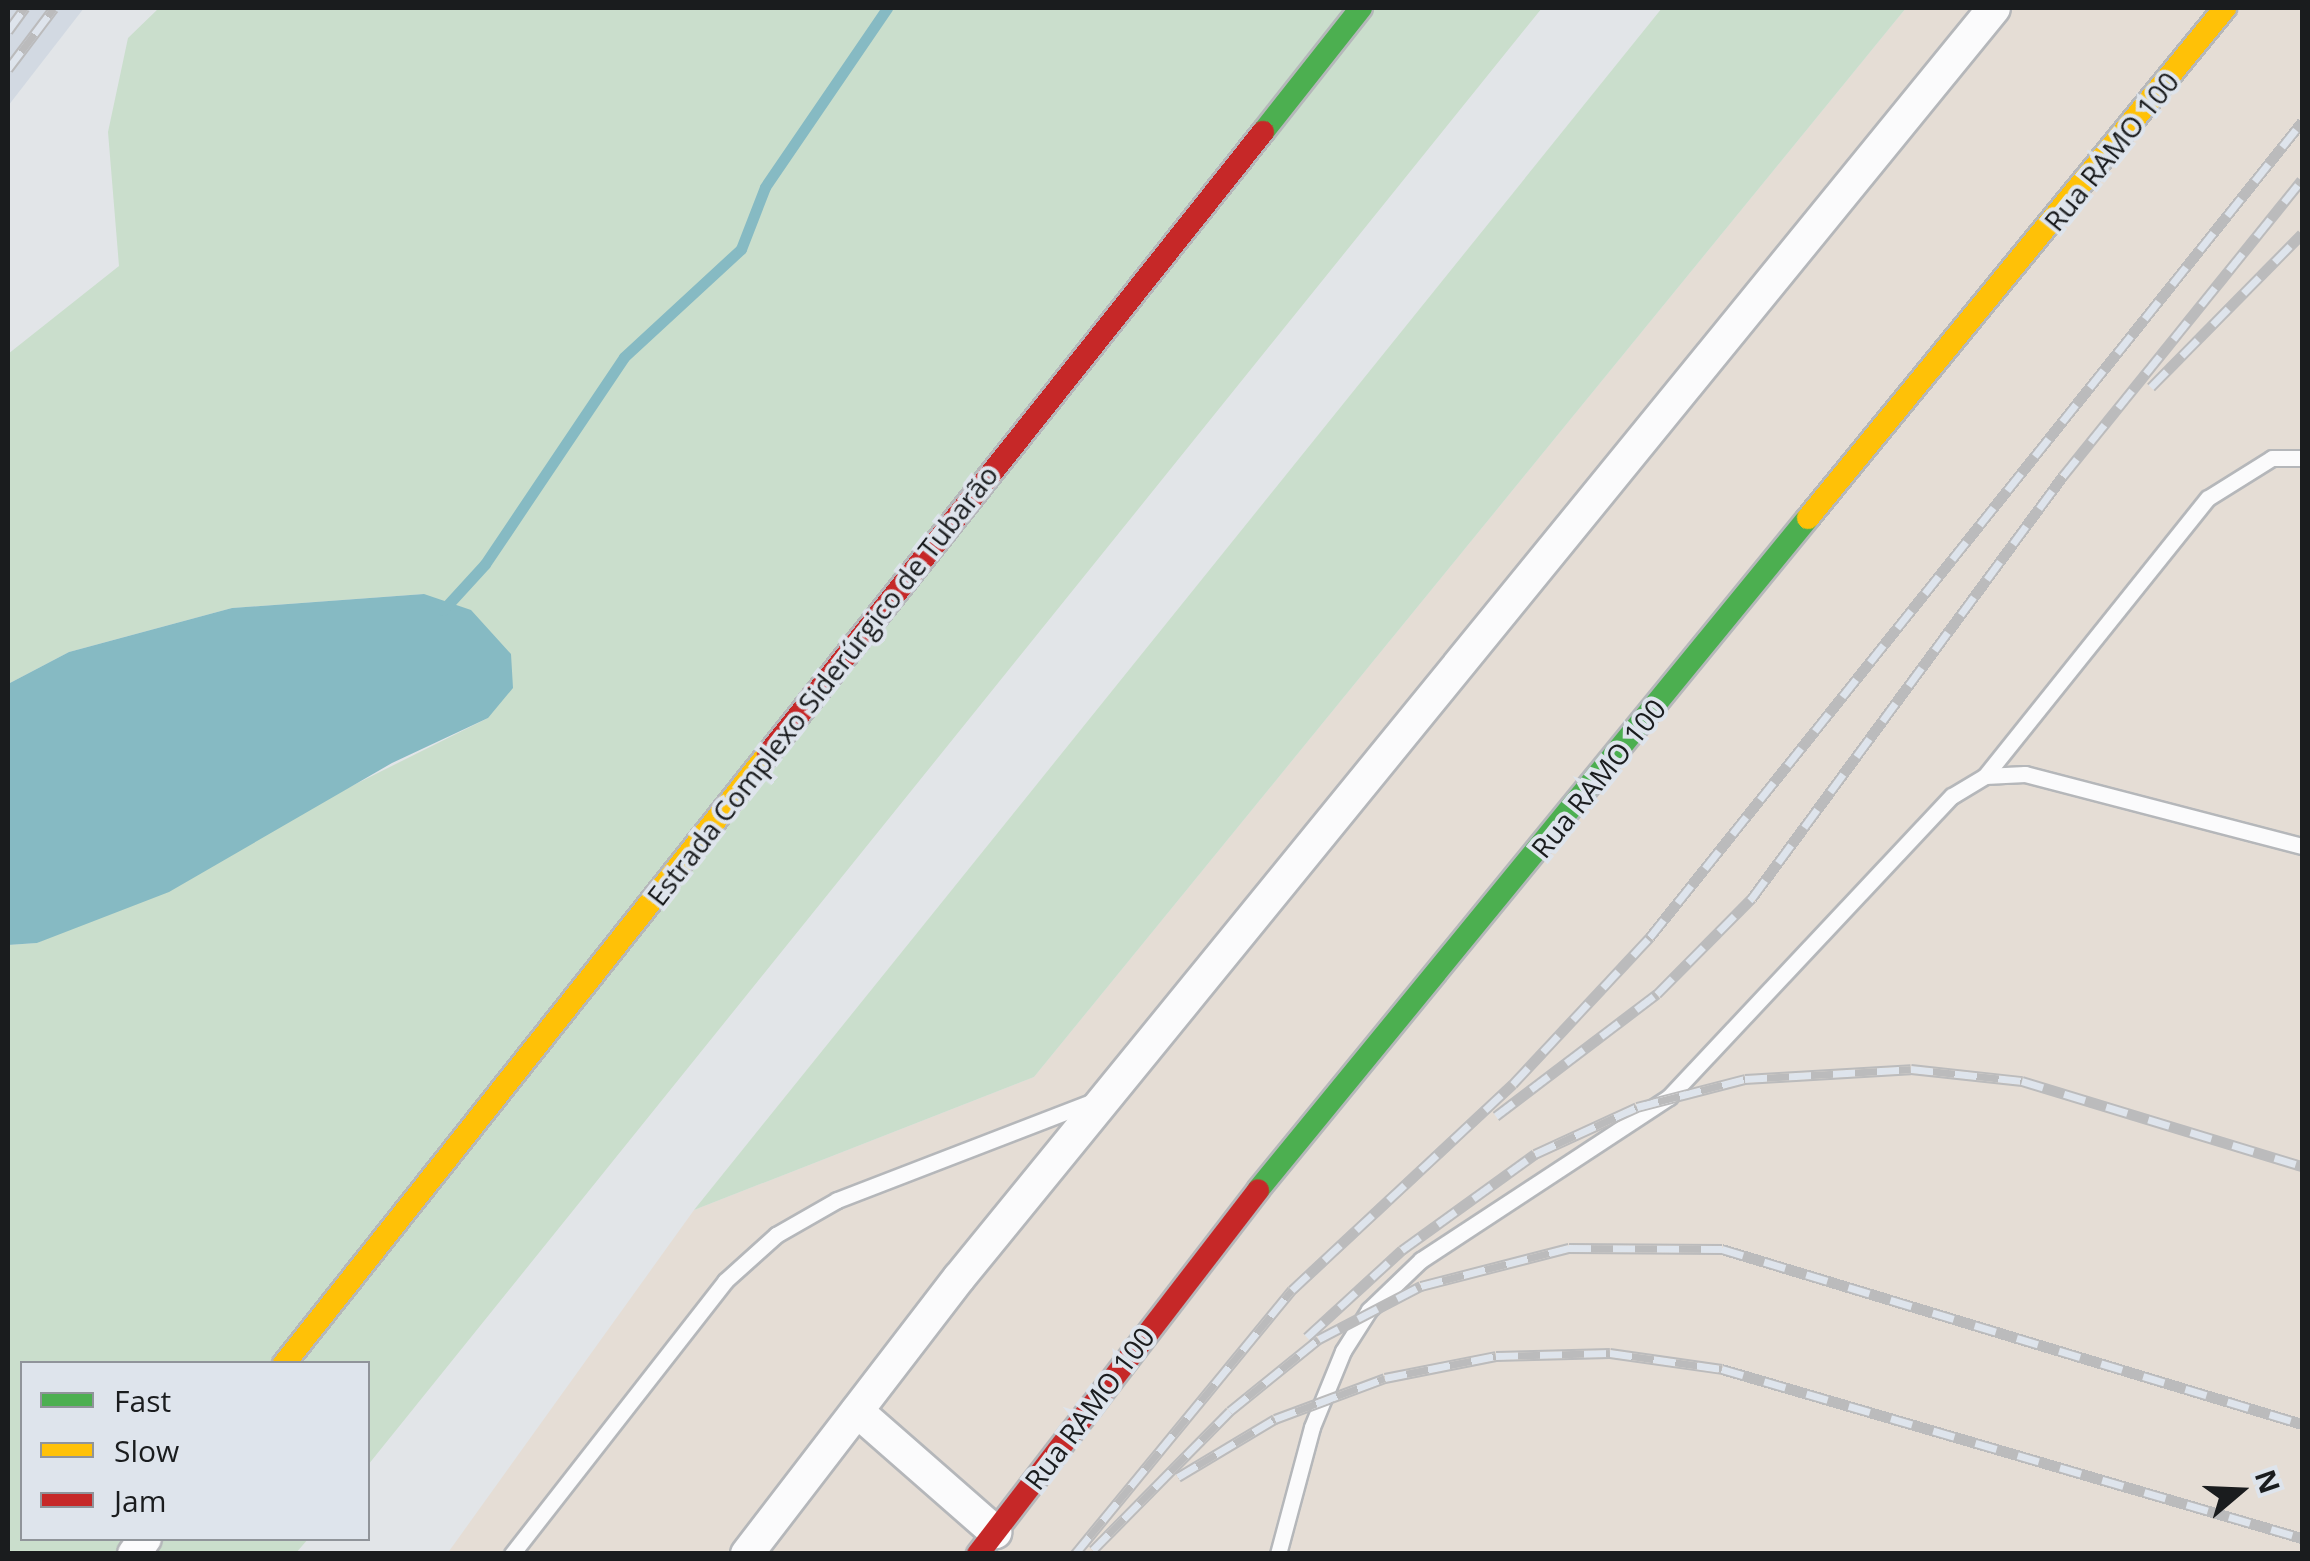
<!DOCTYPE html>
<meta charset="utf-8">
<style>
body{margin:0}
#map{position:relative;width:2310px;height:1561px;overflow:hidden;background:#e2e5e8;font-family:"Open Sans",sans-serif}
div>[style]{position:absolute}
.built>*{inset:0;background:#d2d9e2}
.industrial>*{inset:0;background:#e5ddd5}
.green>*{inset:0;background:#cadecc}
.water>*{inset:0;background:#86bac3}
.stream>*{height:11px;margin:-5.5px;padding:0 5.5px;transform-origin:5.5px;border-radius:5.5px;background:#86bac3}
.roads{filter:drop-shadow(2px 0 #b5b7ba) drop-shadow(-2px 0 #b5b7ba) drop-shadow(0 2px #b5b7ba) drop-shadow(0 -2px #b5b7ba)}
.lane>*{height:15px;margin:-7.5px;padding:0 7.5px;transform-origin:7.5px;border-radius:7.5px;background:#fbfbfc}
.street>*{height:32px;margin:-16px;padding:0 16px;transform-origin:16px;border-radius:16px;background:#fbfbfc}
.fast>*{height:22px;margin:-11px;padding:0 11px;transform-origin:11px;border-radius:11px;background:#4caf50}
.slow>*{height:22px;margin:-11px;padding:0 11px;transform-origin:11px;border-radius:11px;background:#ffc107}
.jam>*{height:22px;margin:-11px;padding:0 11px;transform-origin:11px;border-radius:11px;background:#c62828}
.rail>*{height:11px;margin-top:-5.5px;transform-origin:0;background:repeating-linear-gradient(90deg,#dee4ec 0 22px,#bbbbbc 0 44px);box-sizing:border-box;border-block:2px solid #bbbbbc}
span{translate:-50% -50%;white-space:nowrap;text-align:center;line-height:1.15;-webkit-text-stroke:8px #dee4ec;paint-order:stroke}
.street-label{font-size:28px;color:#1a1c1e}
.frame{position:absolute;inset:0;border:10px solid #1a1c1e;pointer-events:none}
.legend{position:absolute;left:20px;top:1361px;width:350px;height:180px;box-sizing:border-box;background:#dee4ec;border:2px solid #90949a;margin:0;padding:12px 18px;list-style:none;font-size:30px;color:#1a1c1e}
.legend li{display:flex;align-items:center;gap:20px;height:50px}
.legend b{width:50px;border:2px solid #90949a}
.north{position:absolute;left:2190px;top:1441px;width:100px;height:100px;-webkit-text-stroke:8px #dee4ec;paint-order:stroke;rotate:71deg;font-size:28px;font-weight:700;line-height:40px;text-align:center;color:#1a1c1e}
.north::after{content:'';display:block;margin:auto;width:35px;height:45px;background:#1a1c1e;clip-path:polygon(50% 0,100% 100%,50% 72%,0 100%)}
</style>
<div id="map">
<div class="built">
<div style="clip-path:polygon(8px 8px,84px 8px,8px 106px)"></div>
</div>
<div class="industrial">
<div style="clip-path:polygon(1906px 8px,2302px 8px,2302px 1553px,447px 1554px,694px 1210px,1034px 1077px)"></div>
</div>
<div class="green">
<div style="clip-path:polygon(159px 8px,1542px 8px,368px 1465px,368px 1364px,22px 1364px,22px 1538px,308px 1539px,296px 1553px,8px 1553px,8px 945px,37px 943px,488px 718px,424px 594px,232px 608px,69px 652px,8px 684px,8px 354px,119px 266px,108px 132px,128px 38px)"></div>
<div style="clip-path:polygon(1662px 8px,1906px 8px,1034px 1077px,694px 1210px)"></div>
</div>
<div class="water">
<div style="clip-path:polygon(424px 594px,471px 610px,511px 654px,513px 688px,488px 718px,392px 763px,169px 892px,37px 943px,8px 945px,8px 684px,69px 652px,232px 608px)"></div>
</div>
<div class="stream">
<div style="left:443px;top:610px;width:62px;rotate:-47.6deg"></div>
<div style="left:485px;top:564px;width:249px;rotate:-56.1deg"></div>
<div style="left:624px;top:357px;width:159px;rotate:-42.7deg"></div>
<div style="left:741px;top:249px;width:66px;rotate:-68.8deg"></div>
<div style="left:765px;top:187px;width:217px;rotate:-55.7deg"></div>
</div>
<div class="roads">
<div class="lane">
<div style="left:1985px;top:776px;width:356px;rotate:-51.3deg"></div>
<div style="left:2208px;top:498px;width:75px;rotate:-32deg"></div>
<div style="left:2272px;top:458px;width:30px"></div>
<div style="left:512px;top:1554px;width:346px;rotate:-52deg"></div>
<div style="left:725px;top:1281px;width:69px;rotate:-42deg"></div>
<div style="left:776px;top:1235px;width:70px;rotate:-29.8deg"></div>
<div style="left:837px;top:1200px;width:274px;rotate:-21.1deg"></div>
<div style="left:1278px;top:1554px;width:131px;rotate:-75deg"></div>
<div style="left:1312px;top:1427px;width:82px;rotate:-67.8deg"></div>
<div style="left:1343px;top:1351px;width:49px;rotate:-57.6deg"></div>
<div style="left:1369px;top:1310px;width:72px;rotate:-43.9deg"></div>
<div style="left:1421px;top:1260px;width:297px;rotate:-33.3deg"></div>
<div style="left:1669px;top:1097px;width:413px;rotate:-46.8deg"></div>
<div style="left:1952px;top:796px;width:39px;rotate:-31deg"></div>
<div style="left:1985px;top:776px;width:40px;rotate:-2.9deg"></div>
<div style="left:2025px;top:774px;width:286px;rotate:14.6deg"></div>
</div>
<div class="street">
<div style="left:857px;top:1411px;width:184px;rotate:41.2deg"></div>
<div style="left:134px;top:1554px;width:19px;rotate:-55deg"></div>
<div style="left:747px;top:1554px;width:348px;rotate:-52.5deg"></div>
<div style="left:959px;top:1278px;width:1638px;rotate:-50.82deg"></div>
</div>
<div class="fast">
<div style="left:1263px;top:132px;width:158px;rotate:-51.7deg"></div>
<div style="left:1258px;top:1190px;width:868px;rotate:-50.7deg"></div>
</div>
<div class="slow">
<div style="left:1808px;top:518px;width:659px;rotate:-50.73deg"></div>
<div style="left:284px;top:1364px;width:779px;rotate:-51.57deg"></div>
</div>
<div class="jam">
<div style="left:768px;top:754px;width:795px;rotate:-51.49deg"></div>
<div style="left:978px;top:1554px;width:459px;rotate:-52.4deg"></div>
</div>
</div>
<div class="rail">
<div style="left:8px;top:31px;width:29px;rotate:-54deg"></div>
<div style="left:8px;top:69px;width:76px;rotate:-53deg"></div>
<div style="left:2151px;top:387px;width:215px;rotate:-45.4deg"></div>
<div style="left:1496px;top:1116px;width:202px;rotate:-37.2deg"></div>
<div style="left:1657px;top:994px;width:135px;rotate:-45.3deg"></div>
<div style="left:1752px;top:898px;width:524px;rotate:-53.61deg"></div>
<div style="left:2063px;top:476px;width:380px;rotate:-51.1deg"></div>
<div style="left:1307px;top:1337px;width:129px;rotate:-42.5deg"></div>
<div style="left:1402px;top:1250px;width:164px;rotate:-35.8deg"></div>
<div style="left:1535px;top:1154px;width:112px;rotate:-24.7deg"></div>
<div style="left:1637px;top:1107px;width:112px;rotate:-14.5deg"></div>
<div style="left:1745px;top:1079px;width:166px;rotate:-3.4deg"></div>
<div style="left:1911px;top:1069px;width:112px;rotate:6.2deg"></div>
<div style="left:2022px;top:1081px;width:293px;rotate:16.9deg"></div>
<div style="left:1178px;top:1477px;width:113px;rotate:-30.9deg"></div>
<div style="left:1275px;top:1419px;width:117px;rotate:-20.4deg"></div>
<div style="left:1385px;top:1378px;width:113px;rotate:-11.2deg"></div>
<div style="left:1496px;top:1356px;width:114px;rotate:-1.5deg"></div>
<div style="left:1610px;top:1353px;width:113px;rotate:8.1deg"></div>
<div style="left:1722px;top:1369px;width:604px;rotate:16.25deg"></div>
<div style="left:1093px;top:1550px;width:195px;rotate:-45.4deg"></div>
<div style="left:1230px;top:1411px;width:114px;rotate:-39deg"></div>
<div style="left:1319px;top:1339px;width:115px;rotate:-27.5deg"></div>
<div style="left:1421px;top:1286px;width:153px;rotate:-14.4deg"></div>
<div style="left:1569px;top:1248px;width:153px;rotate:0.4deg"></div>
<div style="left:1722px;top:1249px;width:606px;rotate:16.79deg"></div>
<div style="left:1075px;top:1554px;width:342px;rotate:-50.6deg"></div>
<div style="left:1292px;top:1290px;width:302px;rotate:-43deg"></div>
<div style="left:1513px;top:1084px;width:201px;rotate:-47deg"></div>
<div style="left:1650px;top:937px;width:1044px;rotate:-51.34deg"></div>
</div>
<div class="street-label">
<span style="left:2111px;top:151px;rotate:-51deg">Rua RAMO 100</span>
<span style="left:822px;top:685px;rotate:-52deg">Estrada Complexo Siderúrgico de Tubarão</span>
<span style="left:1598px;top:778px;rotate:-51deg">Rua RAMO 100</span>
<span style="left:1089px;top:1408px;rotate:-53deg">Rua RAMO 100</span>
</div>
<div class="frame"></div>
<ul class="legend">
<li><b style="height:12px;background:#4caf50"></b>Fast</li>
<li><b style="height:12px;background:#ffc107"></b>Slow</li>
<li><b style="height:12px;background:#c62828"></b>Jam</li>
</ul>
<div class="north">N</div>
</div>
